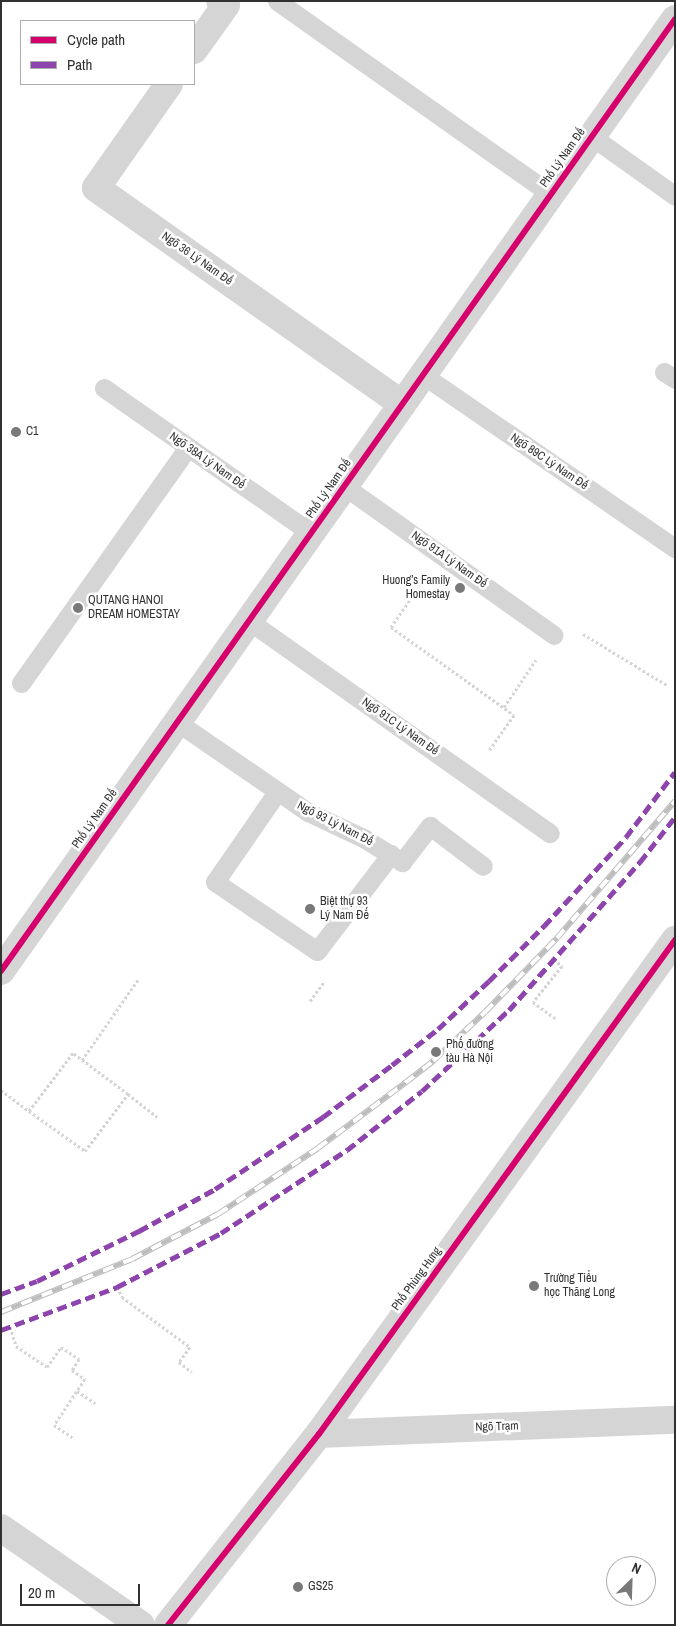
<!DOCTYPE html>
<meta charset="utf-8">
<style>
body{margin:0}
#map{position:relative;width:676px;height:1626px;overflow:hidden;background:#fff;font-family:"Archivo Narrow",sans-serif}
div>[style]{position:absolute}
.path>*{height:3px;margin-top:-1.5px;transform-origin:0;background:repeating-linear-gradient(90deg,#d4d4d4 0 2.5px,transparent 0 5px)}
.service>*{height:19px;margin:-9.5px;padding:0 9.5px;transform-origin:9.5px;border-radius:9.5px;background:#d5d5d5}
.minor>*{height:28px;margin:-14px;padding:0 14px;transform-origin:14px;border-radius:14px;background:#d5d5d5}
.tertiary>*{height:28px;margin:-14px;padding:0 14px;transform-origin:14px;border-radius:14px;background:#d5d5d5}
.rail>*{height:5.5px;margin-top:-2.75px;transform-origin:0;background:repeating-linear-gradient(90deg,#fff 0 11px,#bdbdbd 0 22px);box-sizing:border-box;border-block:1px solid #bdbdbd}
.quiet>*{height:5px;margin-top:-2.5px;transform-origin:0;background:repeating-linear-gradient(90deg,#8e44ad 0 10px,transparent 0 15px)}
.cycleway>*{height:6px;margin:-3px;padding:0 3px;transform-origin:3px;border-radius:3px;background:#d6006c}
.dots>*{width:14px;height:14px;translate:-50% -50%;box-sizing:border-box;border:2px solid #fff;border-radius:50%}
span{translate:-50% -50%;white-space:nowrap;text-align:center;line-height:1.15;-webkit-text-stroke:5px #fff;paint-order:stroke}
.street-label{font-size:12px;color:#313131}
.poi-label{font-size:12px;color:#313131}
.left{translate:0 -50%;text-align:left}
.right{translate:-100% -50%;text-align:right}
.frame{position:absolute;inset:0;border:2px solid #313131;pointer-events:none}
.legend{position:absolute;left:20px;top:20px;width:175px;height:65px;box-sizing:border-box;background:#fff;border:1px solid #adadad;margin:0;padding:6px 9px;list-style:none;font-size:15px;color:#313131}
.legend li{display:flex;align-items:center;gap:10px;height:25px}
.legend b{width:25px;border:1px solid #adadad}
.north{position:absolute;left:606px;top:1556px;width:50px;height:50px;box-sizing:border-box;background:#fff;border:1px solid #adadad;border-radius:50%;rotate:24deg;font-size:14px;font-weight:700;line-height:20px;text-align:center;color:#313131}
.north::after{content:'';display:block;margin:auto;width:18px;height:22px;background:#797979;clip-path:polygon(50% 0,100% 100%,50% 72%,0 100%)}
.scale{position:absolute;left:20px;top:1584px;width:120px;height:22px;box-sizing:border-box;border:2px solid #313131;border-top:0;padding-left:6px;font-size:15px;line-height:18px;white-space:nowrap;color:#313131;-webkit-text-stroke:4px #fff;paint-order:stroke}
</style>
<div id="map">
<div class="path">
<div style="left:424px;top:580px;width:57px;rotate:125.1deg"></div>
<div style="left:391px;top:627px;width:151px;rotate:35.6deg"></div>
<div style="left:514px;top:715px;width:45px;rotate:125.1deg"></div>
<div style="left:583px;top:634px;width:98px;rotate:31.3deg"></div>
<div style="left:504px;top:707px;width:57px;rotate:-55.8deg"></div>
<div style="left:554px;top:959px;width:11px;rotate:41deg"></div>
<div style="left:562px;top:966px;width:46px;rotate:128.9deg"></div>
<div style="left:533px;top:1002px;width:29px;rotate:36deg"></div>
<div style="left:310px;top:1001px;width:24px;rotate:-54deg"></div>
<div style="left:82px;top:1060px;width:98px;rotate:-55deg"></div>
<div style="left:1px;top:1090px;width:35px;rotate:37deg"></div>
<div style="left:29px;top:1111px;width:69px;rotate:35.5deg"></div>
<div style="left:85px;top:1151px;width:71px;rotate:-53deg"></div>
<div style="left:128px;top:1094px;width:69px;rotate:-143.3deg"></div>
<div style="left:73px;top:1053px;width:73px;rotate:127.2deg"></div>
<div style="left:128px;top:1094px;width:37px;rotate:38deg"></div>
<div style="left:117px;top:1287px;width:11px;rotate:63deg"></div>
<div style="left:122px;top:1297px;width:84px;rotate:36.3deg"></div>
<div style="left:190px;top:1347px;width:19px;rotate:126deg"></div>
<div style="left:179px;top:1362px;width:16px;rotate:38deg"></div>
<div style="left:10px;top:1327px;width:20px;rotate:72deg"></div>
<div style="left:16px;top:1346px;width:37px;rotate:34deg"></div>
<div style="left:47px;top:1367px;width:24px;rotate:-55deg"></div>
<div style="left:61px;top:1347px;width:22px;rotate:34deg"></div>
<div style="left:79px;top:1359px;width:13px;rotate:122deg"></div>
<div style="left:72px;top:1370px;width:16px;rotate:35deg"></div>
<div style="left:85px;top:1379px;width:55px;rotate:124deg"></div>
<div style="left:54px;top:1425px;width:22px;rotate:34deg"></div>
<div style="left:77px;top:1391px;width:22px;rotate:34deg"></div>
</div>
<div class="service">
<div style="left:277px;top:1px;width:335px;rotate:35.2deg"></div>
<div style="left:591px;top:136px;width:103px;rotate:35.5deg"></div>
<div style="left:664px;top:372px;width:13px;rotate:32deg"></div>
<div style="left:423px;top:375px;width:306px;rotate:34.5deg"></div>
<div style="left:104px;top:388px;width:253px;rotate:35deg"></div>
<div style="left:344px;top:486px;width:257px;rotate:35.4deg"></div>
<div style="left:249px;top:621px;width:368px;rotate:35.2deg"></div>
<div style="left:21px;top:683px;width:289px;rotate:-54.7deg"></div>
<div style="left:177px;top:722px;width:159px;rotate:34.5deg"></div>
<div style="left:308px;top:812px;width:63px;rotate:25.3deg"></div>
<div style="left:365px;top:839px;width:44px;rotate:31.9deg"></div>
<div style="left:402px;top:862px;width:46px;rotate:-52.1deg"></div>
<div style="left:430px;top:826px;width:66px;rotate:37deg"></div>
<div style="left:277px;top:792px;width:109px;rotate:124.6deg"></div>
<div style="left:215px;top:882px;width:123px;rotate:34.1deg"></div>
<div style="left:317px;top:951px;width:122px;rotate:-52.7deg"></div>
</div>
<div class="minor">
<div style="left:194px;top:50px;width:55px;rotate:-54.6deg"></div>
<div style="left:226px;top:5px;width:7px;rotate:-146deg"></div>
<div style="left:169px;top:84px;width:127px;rotate:125.1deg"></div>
<div style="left:96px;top:188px;width:375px;rotate:35.2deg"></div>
<div style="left:319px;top:1434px;width:356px;rotate:-2.3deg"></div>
</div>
<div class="tertiary">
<div style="left:1px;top:971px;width:1166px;rotate:-54.7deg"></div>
<div style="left:1px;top:1528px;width:170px;rotate:34.7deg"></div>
<div style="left:168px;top:1625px;width:243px;rotate:-51.7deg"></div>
<div style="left:319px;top:1434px;width:609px;rotate:-54.22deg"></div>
</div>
<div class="rail">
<div style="left:1px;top:1312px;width:141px;rotate:-22deg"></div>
<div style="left:132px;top:1259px;width:97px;rotate:-27.6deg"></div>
<div style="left:218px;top:1214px;width:120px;rotate:-33.4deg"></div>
<div style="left:318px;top:1148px;width:109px;rotate:-36.8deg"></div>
<div style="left:405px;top:1083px;width:36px;rotate:-38deg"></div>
<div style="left:433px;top:1061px;width:71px;rotate:-43.3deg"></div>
<div style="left:485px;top:1012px;width:103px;rotate:-45.8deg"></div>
<div style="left:557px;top:938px;width:181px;rotate:-49.3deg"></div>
</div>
<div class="quiet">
<div style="left:1px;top:1294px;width:38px;rotate:-20deg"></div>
<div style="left:37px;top:1281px;width:114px;rotate:-26.1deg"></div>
<div style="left:139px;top:1231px;width:87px;rotate:-28.9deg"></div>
<div style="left:215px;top:1189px;width:130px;rotate:-33.7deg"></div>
<div style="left:323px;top:1117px;width:86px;rotate:-37deg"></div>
<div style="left:392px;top:1065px;width:58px;rotate:-38deg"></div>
<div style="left:438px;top:1029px;width:70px;rotate:-43.3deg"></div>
<div style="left:489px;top:981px;width:78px;rotate:-45deg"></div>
<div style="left:544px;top:926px;width:121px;rotate:-47.3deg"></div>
<div style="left:626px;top:837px;width:81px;rotate:-53deg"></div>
<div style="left:1px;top:1330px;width:124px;rotate:-20.3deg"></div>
<div style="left:117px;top:1287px;width:117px;rotate:-27.4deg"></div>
<div style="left:221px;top:1233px;width:151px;rotate:-33.4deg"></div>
<div style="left:347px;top:1150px;width:95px;rotate:-38.2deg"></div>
<div style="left:422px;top:1091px;width:119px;rotate:-43deg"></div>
<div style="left:509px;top:1010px;width:198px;rotate:-48.5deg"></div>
<div style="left:640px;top:862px;width:57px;rotate:-52.1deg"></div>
</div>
<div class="cycleway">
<div style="left:1px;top:971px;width:1166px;rotate:-54.7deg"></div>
<div style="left:168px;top:1625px;width:243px;rotate:-51.7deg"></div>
<div style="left:319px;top:1434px;width:609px;rotate:-54.22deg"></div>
</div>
<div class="dots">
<div style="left:16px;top:432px;background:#797979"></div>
<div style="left:460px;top:588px;background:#797979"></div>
<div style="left:78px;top:608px;background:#797979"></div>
<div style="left:310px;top:909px;background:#797979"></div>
<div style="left:436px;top:1052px;background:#797979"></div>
<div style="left:534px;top:1286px;background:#797979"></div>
<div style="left:298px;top:1587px;background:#797979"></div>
</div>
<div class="street-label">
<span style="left:563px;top:158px;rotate:-55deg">Phố Lý Nam Đế</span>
<span style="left:197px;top:259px;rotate:35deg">Ngõ 36 Lý Nam Đế</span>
<span style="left:207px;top:461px;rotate:35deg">Ngõ 38A Lý Nam Đế</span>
<span style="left:549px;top:462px;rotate:34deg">Ngõ 89C Lý Nam Đế</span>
<span style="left:329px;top:489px;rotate:-55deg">Phố Lý Nam Đế</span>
<span style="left:449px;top:560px;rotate:35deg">Ngõ 91A Lý Nam Đế</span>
<span style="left:400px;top:727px;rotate:35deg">Ngõ 91C Lý Nam Đế</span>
<span style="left:95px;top:819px;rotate:-55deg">Phố Lý Nam Đế</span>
<span style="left:335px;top:824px;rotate:27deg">Ngõ 93 Lý Nam Đế</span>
<span style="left:417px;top:1279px;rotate:-54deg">Phố Phùng Hưng</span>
<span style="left:497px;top:1427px;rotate:-2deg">Ngõ Trạm</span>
</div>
<div class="poi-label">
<span class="left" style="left:26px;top:432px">C1</span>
<span class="right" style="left:450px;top:588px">Huong’s Family<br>Homestay</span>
<span class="left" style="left:88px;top:608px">QUTANG HANOI<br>DREAM HOMESTAY</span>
<span class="left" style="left:320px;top:909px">Biệt thự 93<br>Lý Nam Đế</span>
<span class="left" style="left:446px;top:1052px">Phố đường<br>tàu Hà Nội</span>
<span class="left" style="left:544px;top:1286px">Trường Tiểu<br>học Thăng Long</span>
<span class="left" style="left:308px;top:1587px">GS25</span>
</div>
<div class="frame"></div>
<ul class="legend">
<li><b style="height:6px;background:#d6006c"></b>Cycle path</li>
<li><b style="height:6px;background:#8e44ad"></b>Path</li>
</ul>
<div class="north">N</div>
<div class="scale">20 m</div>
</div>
